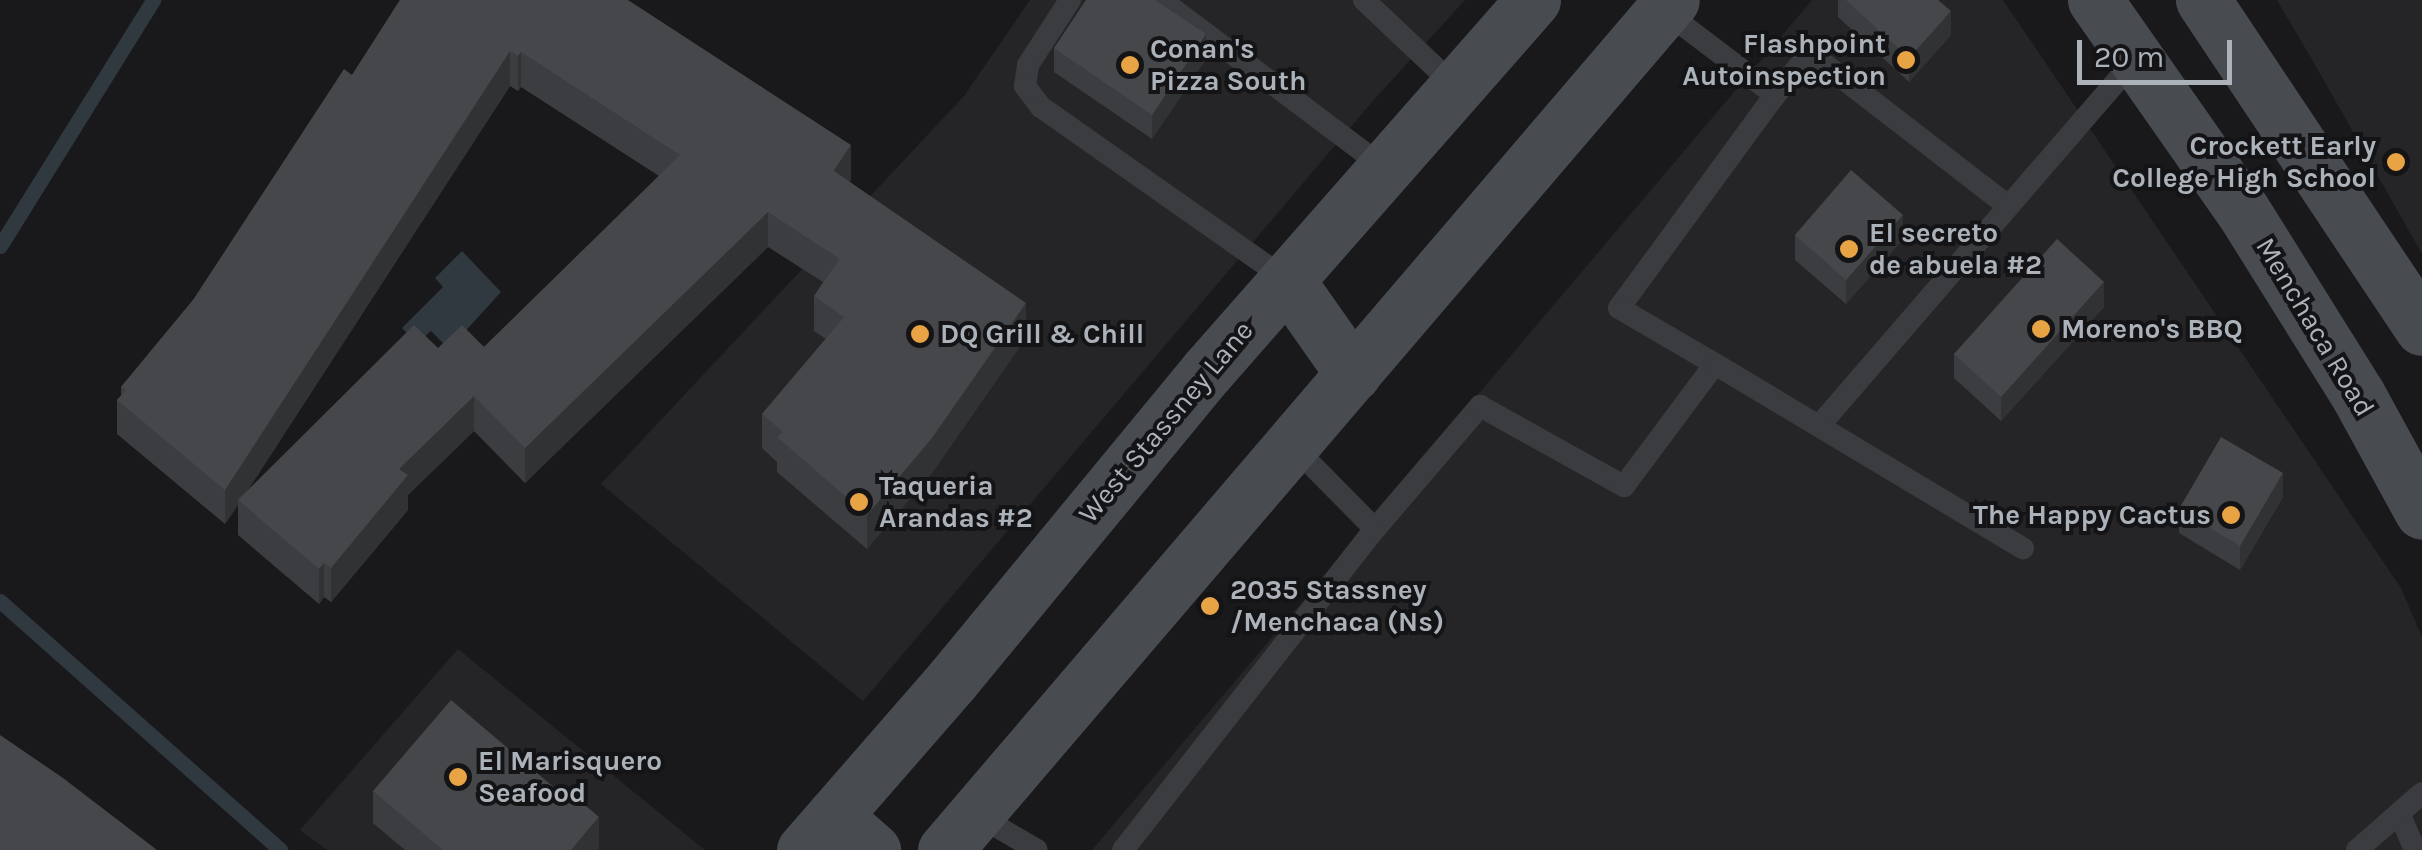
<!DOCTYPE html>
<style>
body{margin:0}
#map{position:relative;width:2422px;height:850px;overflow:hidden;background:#19191b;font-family:Karla,sans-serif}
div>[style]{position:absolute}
.built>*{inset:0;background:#252528}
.water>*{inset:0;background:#30393f}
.stream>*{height:15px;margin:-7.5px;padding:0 7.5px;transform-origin:7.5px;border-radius:7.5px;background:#30393f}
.lane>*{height:22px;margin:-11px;padding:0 11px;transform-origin:11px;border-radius:11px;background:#3a3c40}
.secondary>*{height:55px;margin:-27.5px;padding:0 27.5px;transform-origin:27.5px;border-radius:27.5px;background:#484b50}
.wall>*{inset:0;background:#3c3d40}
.shaded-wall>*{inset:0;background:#313234}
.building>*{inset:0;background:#46474b}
.dots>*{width:28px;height:28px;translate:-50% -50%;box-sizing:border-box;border:5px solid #141416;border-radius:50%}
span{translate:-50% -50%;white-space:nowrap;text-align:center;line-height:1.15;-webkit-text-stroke:8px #141416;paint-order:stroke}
.poi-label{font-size:28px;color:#acb2ba;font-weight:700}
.right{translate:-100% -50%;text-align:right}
.left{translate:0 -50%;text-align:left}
.street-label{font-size:28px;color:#acb2ba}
.scale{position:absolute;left:2077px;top:40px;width:155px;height:45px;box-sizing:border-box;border:5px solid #acb2ba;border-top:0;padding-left:12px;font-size:30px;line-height:35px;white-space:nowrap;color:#acb2ba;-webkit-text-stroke:8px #141416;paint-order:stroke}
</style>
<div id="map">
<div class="built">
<div style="clip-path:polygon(1030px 0,1465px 0,1372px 102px,863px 701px,601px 484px,964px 96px)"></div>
<div style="clip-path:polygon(1812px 0,2003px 0,2401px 588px,2422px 637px,2422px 850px,1092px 850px)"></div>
<div style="clip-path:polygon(2277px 0,2422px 0,2422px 254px,2318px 70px)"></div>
<div style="clip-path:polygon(458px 649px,705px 850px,327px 850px,300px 830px)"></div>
</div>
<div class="water">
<div style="clip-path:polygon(462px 251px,501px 292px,449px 349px,431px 331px,417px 343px,402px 328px,443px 287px,435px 278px)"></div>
</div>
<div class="stream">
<div style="left:0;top:246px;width:290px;rotate:-58.1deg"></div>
<div style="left:0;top:601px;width:375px;rotate:41.6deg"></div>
</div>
<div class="lane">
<div style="left:1070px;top:0;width:77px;rotate:122.9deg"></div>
<div style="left:1028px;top:65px;width:21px;rotate:98deg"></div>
<div style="left:1025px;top:86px;width:26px;rotate:53deg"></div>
<div style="left:1041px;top:107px;width:301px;rotate:35.1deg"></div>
<div style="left:1161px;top:0;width:281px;rotate:36.9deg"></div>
<div style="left:1364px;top:0;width:127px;rotate:43.4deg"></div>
<div style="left:1663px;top:10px;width:141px;rotate:37.2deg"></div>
<div style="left:1775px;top:95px;width:264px;rotate:126.2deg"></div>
<div style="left:1619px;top:308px;width:111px;rotate:30.3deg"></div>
<div style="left:1775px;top:95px;width:55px;rotate:-50.2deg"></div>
<div style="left:1810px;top:53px;width:249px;rotate:37.7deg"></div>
<div style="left:1819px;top:426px;width:484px;rotate:-49.2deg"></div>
<div style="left:1375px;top:529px;width:162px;rotate:-49.5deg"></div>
<div style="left:1480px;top:406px;width:165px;rotate:29.1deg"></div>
<div style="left:1624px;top:486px;width:152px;rotate:-53.3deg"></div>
<div style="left:1715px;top:364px;width:359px;rotate:30.9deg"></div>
<div style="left:2399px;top:813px;width:40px;rotate:66.6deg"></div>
<div style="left:977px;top:815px;width:69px;rotate:30.3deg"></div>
<div style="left:1123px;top:850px;width:408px;rotate:-51.9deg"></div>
<div style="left:1375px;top:529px;width:117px;rotate:-134.7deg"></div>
<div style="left:2357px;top:850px;width:86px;rotate:-41.2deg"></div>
</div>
<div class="secondary">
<div style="left:2095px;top:0;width:258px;rotate:55deg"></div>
<div style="left:2243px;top:211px;width:217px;rotate:58deg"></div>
<div style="left:2358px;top:395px;width:133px;rotate:61.3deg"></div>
<div style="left:2203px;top:0;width:394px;rotate:56.3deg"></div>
<div style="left:1287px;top:280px;width:115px;rotate:54.9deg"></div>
<div style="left:834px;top:816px;width:52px;rotate:41.1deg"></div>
<div style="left:804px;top:850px;width:227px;rotate:-48.9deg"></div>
<div style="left:953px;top:679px;width:399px;rotate:-50.5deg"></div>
<div style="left:1207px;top:371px;width:494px;rotate:-48.7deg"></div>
<div style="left:945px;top:850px;width:1118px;rotate:-49.46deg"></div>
</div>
<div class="wall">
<div style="clip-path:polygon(evenodd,400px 0,851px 179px,850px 182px,1026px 338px,932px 473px,867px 549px,777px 472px,777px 462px,762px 448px,762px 414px,826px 339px,814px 331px,814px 296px,823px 282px,768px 247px,525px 483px,474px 431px,408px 495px,408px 510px,331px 602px,324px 597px,319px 604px,238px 535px,238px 505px,225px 524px,117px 434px,117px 400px,121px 396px,121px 387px,193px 300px,352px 75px,400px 0,510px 86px,518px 91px,521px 87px,659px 176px,484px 347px,438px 348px,246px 493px,510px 86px)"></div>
<div style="clip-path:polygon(1838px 0,1938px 0,1951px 35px,1909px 82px,1838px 17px)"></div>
<div style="clip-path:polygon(1054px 48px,1206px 59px,1152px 139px,1054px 72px)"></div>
<div style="clip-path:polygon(1795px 235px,1903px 239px,1846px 304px,1795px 260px)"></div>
<div style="clip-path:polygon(2104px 307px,2001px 421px,1954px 378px,1954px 354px)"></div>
<div style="clip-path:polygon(2283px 497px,2240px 570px,2179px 533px,2179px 509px)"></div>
<div style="clip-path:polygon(373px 791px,599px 850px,405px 850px,373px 823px)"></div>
</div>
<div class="shaded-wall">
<div style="clip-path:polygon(1951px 11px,1951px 35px,1909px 82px,1909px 58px)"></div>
<div style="clip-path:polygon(1206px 34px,1206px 59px,1152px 139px,1152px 115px)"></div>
<div style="clip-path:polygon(510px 51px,510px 86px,240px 502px,238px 500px,238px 505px,225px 524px,225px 490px)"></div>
<div style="clip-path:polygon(521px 52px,521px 87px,518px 91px,518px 56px)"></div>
<div style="clip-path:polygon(851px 145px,851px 179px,834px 206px,834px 171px)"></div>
<div style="clip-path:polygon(768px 212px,768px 247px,525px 483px,525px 448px)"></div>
<div style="clip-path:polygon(1903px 215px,1903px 239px,1846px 304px,1846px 280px)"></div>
<div style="clip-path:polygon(2104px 282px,2104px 307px,2001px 421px,2001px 397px)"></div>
<div style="clip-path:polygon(1026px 303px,1026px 338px,932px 473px,867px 549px,867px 515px)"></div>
<div style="clip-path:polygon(474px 396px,474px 431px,408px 495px,408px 510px,331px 602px,331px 568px,399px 469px)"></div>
<div style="clip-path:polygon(2283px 473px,2283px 497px,2240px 570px,2240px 546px)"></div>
<div style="clip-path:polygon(324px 563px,324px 597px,319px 604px,319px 569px)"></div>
<div style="clip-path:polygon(599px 817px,599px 850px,571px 850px)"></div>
</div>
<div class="building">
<div style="clip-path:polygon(400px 0,628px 0,851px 145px,834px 171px,1026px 303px,932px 438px,867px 515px,777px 437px,783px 432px,762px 414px,844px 317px,814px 296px,840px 259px,768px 212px,525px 448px,474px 396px,399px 469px,408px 475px,331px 568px,324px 563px,319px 569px,238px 500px,414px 325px,438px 348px,462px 325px,484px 347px,680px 155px,521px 52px,518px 56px,510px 51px,225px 490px,117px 400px,126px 390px,121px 387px,193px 300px,344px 69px,352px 75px)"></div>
<div style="clip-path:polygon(1086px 0,1155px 0,1206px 34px,1152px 115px,1054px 48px)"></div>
<div style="clip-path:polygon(1846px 0,1938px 0,1951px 11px,1909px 58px)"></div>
<div style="clip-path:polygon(1851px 170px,1903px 215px,1846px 280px,1795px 235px)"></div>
<div style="clip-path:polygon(2057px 239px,2104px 282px,2001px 397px,1954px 354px)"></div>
<div style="clip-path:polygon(2221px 437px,2283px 473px,2240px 546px,2179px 509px)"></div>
<div style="clip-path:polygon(451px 700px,563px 795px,567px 790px,599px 817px,571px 850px,443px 850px,373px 791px)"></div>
<div style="clip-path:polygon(0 735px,63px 778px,157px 850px,0 850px)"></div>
</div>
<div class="dots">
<div style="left:1906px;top:60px;background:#e8a345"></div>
<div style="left:1130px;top:65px;background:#e8a345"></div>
<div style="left:2396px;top:162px;background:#e8a345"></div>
<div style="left:1849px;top:249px;background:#e8a345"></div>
<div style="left:2041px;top:329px;background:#e8a345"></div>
<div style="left:920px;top:334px;background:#e8a345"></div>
<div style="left:859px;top:502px;background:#e8a345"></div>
<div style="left:2231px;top:515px;background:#e8a345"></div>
<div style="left:1210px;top:606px;background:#e8a345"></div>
<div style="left:458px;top:777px;background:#e8a345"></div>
</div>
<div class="poi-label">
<span class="right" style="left:1886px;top:60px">Flashpoint<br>Autoinspection</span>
<span class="left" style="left:1150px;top:65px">Conan's<br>Pizza South</span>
<span class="right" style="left:2376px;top:162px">Crockett Early<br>College High School</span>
<span class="left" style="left:1869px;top:249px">El secreto<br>de abuela #2</span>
<span class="left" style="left:2061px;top:329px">Moreno's BBQ</span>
<span class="left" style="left:940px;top:334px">DQ Grill &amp; Chill</span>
<span class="left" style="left:879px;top:502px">Taqueria<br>Arandas #2</span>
<span class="right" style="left:2211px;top:515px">The Happy Cactus</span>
<span class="left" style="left:1230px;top:606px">2035 Stassney<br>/Menchaca (Ns)</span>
<span class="left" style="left:478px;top:777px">El Marisquero<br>Seafood</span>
</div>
<div class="street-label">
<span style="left:2315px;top:327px;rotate:59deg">Menchaca Road</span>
<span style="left:1166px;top:422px;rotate:-50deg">West Stassney Lane</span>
</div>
<div class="scale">20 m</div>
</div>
